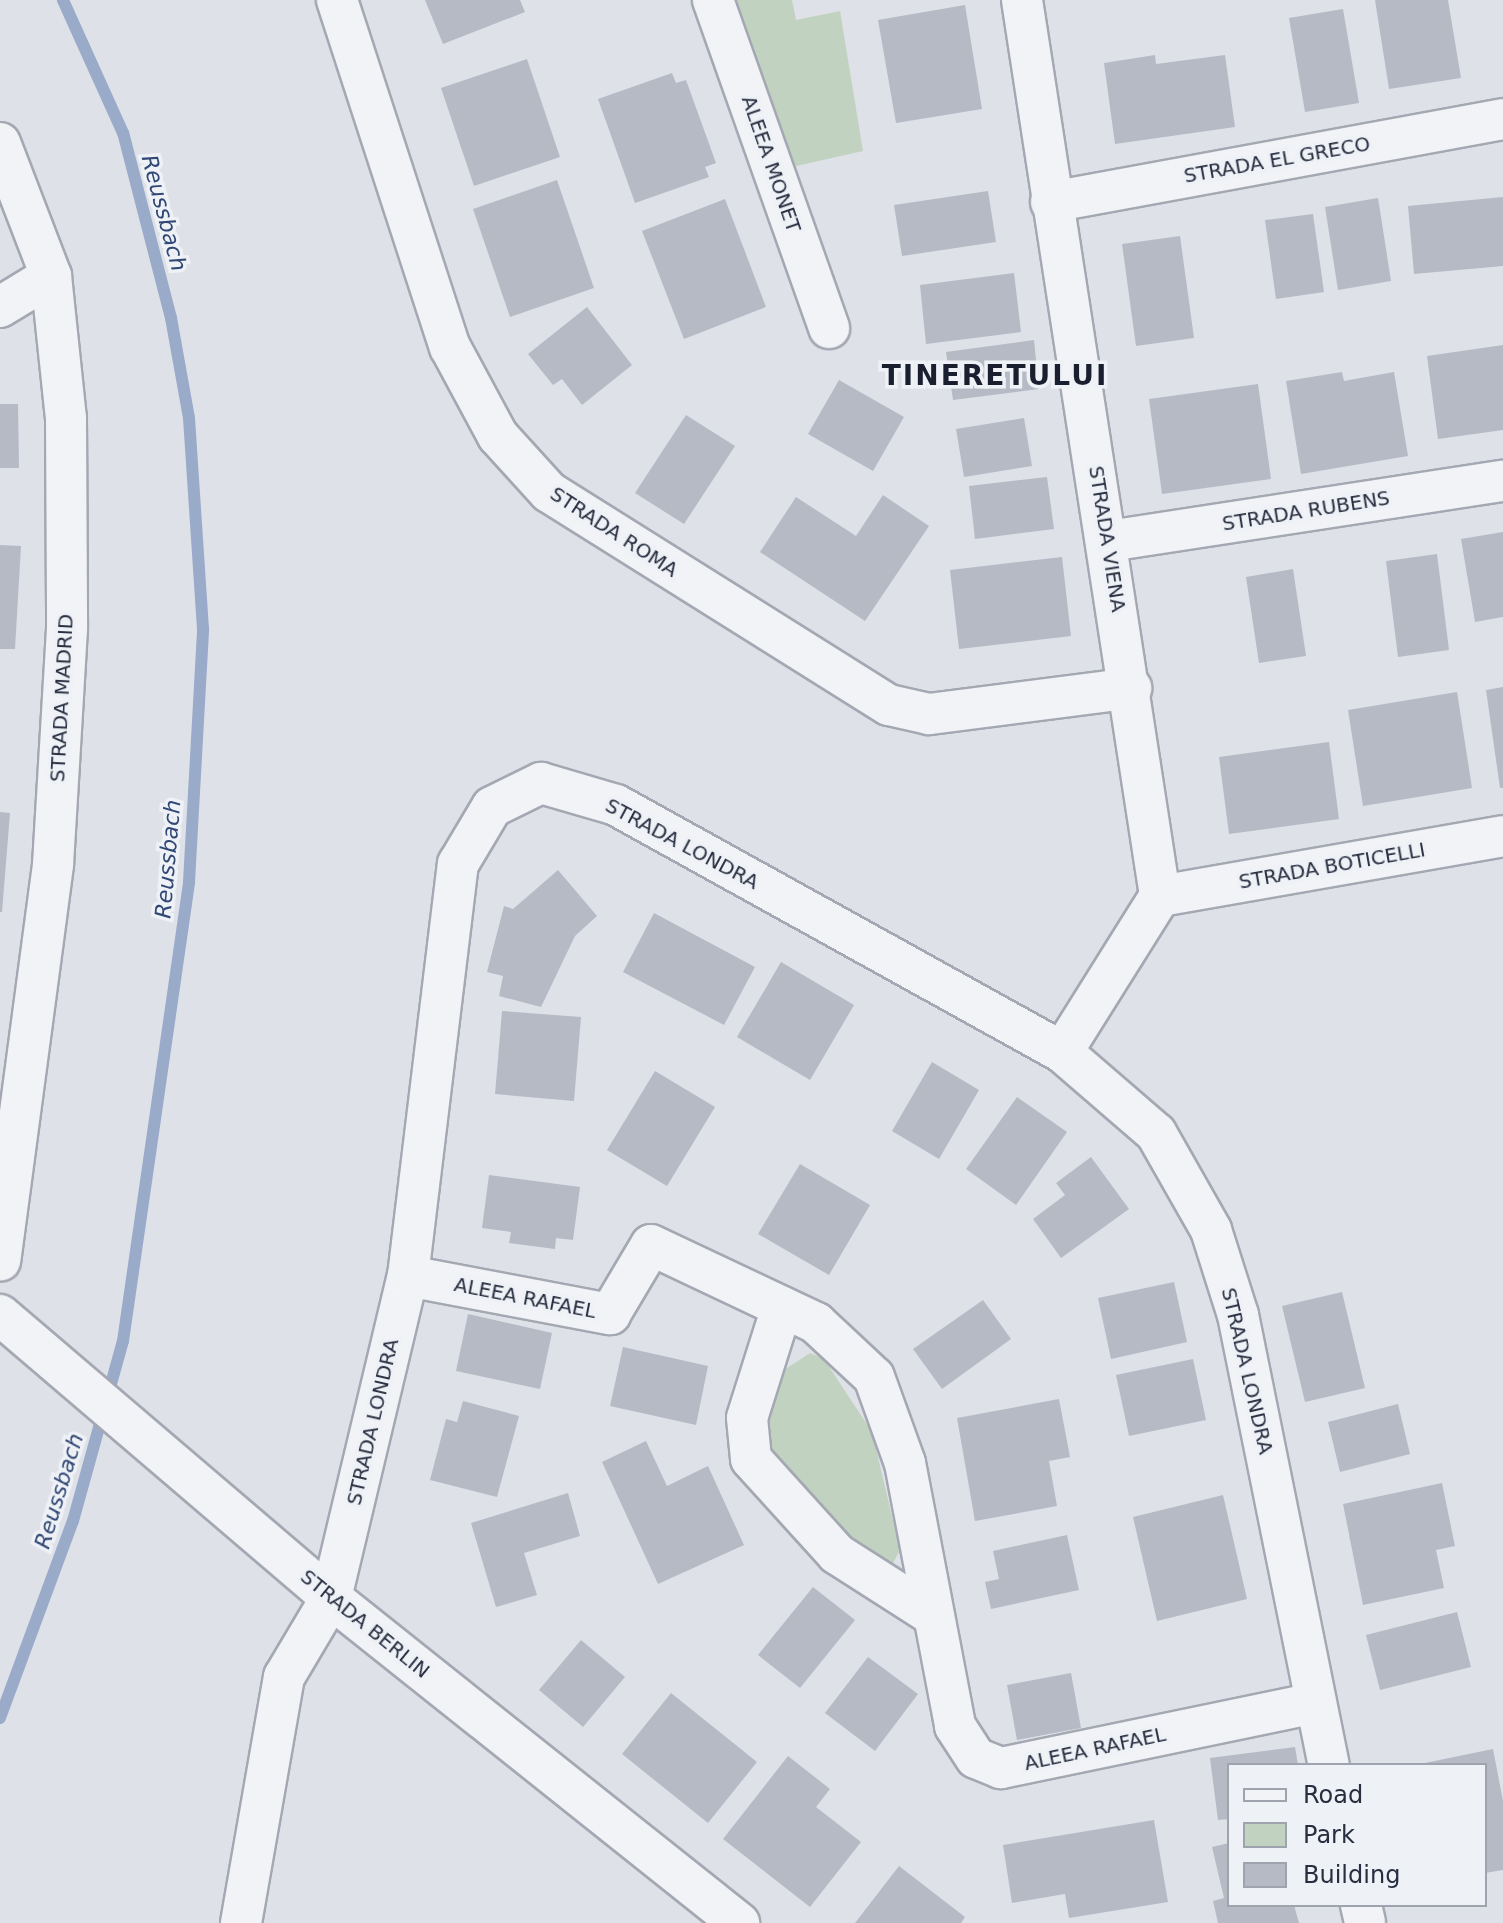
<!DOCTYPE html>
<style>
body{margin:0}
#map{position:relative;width:1503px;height:1923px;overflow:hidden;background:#dfe1e8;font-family:"DejaVu Sans",sans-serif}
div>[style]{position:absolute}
.green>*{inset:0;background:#c2d2c0}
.stream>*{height:12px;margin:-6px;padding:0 6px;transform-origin:6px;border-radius:6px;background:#99abc9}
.building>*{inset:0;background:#b6bac5}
.roads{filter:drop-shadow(2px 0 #a4a8b2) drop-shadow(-2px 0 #a4a8b2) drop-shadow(0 2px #a4a8b2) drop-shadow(0 -2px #a4a8b2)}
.minor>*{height:40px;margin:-20px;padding:0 20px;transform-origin:20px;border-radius:20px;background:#f2f3f7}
span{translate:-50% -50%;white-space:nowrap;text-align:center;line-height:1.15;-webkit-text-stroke:7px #eef1f6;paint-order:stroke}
.street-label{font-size:20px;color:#282e40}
.water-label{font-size:22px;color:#314774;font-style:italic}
.district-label{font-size:28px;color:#1a1f30;font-weight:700;letter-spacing:2px}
.legend{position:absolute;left:1227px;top:1763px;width:260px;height:144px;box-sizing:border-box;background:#eef1f6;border:2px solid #9fa3ad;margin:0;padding:10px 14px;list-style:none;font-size:24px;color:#282e40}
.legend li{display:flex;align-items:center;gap:16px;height:40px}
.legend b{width:40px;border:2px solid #9fa3ad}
</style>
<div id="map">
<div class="green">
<div style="clip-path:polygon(733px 0,792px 0,796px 20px,840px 11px,863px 151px,792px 167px)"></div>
<div style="clip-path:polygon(810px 1353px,824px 1359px,872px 1432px,900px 1550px,891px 1567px,861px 1554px,766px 1450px,764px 1427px,784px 1370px)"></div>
</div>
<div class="stream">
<div style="left:0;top:1718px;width:210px;rotate:-69.7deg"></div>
<div style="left:73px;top:1521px;width:187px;rotate:-74.5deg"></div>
<div style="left:123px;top:1341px;width:464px;rotate:-81.8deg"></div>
<div style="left:189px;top:882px;width:253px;rotate:-86.8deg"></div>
<div style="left:203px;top:629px;width:211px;rotate:-93.8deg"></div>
<div style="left:189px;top:418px;width:102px;rotate:-100.2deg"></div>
<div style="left:171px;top:318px;width:191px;rotate:-104.5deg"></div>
<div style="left:123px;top:133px;width:146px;rotate:-114.3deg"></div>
</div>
<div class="building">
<div style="clip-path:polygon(425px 0,520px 0,525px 12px,443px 44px)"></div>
<div style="clip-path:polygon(1375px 0,1448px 0,1461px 78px,1389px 89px)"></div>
<div style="clip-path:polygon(965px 5px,982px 109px,896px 123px,878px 20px)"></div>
<div style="clip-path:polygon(1343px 9px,1359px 103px,1305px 112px,1289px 18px)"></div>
<div style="clip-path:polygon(1155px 55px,1156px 64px,1225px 55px,1235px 127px,1115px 144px,1104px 63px)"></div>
<div style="clip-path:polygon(527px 59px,560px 157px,474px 186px,441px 88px)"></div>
<div style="clip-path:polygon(672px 73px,676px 83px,686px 80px,716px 163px,705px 167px,709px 177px,635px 203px,598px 99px)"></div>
<div style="clip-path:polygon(557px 180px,594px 288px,510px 317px,473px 209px)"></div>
<div style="clip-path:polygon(988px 191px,996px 242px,902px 256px,894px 205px)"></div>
<div style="clip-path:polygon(1503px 197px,1503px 266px,1414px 274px,1408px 206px)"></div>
<div style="clip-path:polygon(1378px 198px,1391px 281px,1338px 290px,1325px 207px)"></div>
<div style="clip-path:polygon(725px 199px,766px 307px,684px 339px,642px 231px)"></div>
<div style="clip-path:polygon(1313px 214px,1324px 292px,1276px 299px,1265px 220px)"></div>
<div style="clip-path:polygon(1180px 236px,1194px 338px,1136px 346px,1122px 244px)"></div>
<div style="clip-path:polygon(1014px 273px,1021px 332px,926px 344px,920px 285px)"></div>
<div style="clip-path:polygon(587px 307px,632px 365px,582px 405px,562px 379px,553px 385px,528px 354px)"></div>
<div style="clip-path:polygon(1034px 340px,1039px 389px,953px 400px,946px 352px)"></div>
<div style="clip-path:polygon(1503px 345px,1503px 430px,1438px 439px,1427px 356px)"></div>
<div style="clip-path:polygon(1342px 372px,1344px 381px,1394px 372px,1408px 456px,1301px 474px,1286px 381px)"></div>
<div style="clip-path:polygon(839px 380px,904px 417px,873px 471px,808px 434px)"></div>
<div style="clip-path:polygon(1258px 384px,1271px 479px,1162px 494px,1149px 399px)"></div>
<div style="clip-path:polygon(0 404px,18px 404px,19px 468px,0 468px)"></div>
<div style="clip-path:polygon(686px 415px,735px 446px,684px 524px,635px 493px)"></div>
<div style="clip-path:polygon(1024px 418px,1032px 466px,964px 477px,956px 429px)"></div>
<div style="clip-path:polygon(1047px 477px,1054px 529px,975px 539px,969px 486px)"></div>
<div style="clip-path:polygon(883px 495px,929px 526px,865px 621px,760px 552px,796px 497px,856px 536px)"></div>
<div style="clip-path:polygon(1503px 532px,1503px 617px,1475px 622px,1461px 539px)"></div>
<div style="clip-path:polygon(0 545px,21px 546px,15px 649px,0 649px)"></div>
<div style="clip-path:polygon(1437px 554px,1449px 650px,1398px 657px,1386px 561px)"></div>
<div style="clip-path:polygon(1062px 557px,1071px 636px,959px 649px,950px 570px)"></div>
<div style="clip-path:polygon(1293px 569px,1306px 656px,1259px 663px,1246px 577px)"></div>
<div style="clip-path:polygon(1503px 687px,1503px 788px,1500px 788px,1486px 690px)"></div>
<div style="clip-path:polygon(1457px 692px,1472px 788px,1363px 806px,1348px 710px)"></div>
<div style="clip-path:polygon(1329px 742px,1339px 819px,1229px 834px,1219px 757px)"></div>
<div style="clip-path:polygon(0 812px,10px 813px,2px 912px,0 912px)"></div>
<div style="clip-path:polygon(558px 870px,597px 916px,575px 936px,541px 1007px,499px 996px,503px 976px,487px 972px,504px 906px,513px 909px)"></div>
<div style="clip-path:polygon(654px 913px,755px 967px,724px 1025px,623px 972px)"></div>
<div style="clip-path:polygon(781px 962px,854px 1005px,810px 1080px,737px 1037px)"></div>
<div style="clip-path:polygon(502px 1011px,581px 1017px,574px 1101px,495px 1094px)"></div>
<div style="clip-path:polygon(932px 1062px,979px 1090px,939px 1159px,892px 1131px)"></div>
<div style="clip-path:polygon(655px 1071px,715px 1107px,667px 1186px,607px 1150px)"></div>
<div style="clip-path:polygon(1017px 1097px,1067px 1132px,1016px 1205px,966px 1169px)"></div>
<div style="clip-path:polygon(1091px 1157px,1129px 1209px,1061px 1258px,1033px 1219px,1065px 1195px,1056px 1183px)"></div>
<div style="clip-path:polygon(800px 1164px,870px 1205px,829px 1275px,758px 1234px)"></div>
<div style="clip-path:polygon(489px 1175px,580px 1187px,573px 1240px,556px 1238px,555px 1249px,509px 1243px,511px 1232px,482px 1228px)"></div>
<div style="clip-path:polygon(1174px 1282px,1187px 1342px,1111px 1359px,1098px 1298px)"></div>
<div style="clip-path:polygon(1342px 1292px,1365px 1388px,1305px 1402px,1282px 1306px)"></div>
<div style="clip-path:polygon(983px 1300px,1011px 1339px,942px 1389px,913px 1349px)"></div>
<div style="clip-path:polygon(468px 1314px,552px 1333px,540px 1389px,456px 1371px)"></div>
<div style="clip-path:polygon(623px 1347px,708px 1366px,696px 1425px,610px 1406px)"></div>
<div style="clip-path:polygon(1193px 1359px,1206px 1420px,1129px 1436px,1116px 1375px)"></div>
<div style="clip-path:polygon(1059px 1399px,1070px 1457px,1049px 1461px,1057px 1506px,975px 1521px,957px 1418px)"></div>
<div style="clip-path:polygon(463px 1401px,519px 1416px,497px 1497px,430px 1480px,446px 1419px,457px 1422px)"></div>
<div style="clip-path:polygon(1398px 1404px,1410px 1454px,1340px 1472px,1328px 1422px)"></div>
<div style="clip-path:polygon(646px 1441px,667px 1486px,708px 1466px,744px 1545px,658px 1584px,602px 1462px)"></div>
<div style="clip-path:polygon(1442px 1483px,1455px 1546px,1436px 1550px,1444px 1588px,1363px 1605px,1343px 1504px)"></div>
<div style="clip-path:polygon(568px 1493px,580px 1536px,524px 1553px,537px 1595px,496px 1607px,471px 1523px)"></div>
<div style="clip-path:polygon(1223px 1495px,1247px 1599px,1157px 1621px,1133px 1517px)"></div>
<div style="clip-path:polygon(1067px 1535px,1079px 1590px,991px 1609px,985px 1582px,999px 1579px,993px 1551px)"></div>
<div style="clip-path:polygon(813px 1587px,855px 1620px,800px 1688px,758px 1655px)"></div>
<div style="clip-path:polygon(1457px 1612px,1471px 1667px,1380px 1690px,1366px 1635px)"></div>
<div style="clip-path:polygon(581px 1640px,625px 1677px,583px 1727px,539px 1690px)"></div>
<div style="clip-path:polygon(868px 1657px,918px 1694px,875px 1751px,825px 1713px)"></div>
<div style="clip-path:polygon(1071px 1673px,1081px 1728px,1017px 1740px,1007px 1685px)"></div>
<div style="clip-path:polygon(671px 1693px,757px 1762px,708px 1823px,622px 1754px)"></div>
<div style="clip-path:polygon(1295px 1747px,1298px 1765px,1229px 1765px,1229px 1819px,1218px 1820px,1210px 1758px)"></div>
<div style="clip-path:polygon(1493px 1749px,1503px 1801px,1503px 1870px,1485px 1873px,1485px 1765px,1420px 1764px)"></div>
<div style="clip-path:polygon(788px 1756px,830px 1789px,816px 1807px,861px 1842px,810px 1907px,723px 1839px)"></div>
<div style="clip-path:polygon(1154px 1820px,1168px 1902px,1069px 1918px,1065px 1894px,1012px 1903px,1003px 1845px)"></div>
<div style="clip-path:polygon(1229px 1843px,1229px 1905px,1294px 1905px,1299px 1923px,1218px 1923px,1213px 1901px,1224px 1898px,1212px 1847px)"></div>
<div style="clip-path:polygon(899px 1866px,965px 1917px,961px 1923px,855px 1923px)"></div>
</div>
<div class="roads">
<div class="minor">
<div style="left:337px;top:0;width:365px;rotate:72deg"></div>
<div style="left:450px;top:347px;width:101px;rotate:61.7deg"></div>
<div style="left:498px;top:436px;width:76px;rotate:47.7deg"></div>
<div style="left:549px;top:492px;width:401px;rotate:32.1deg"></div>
<div style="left:889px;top:705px;width:41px;rotate:12.7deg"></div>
<div style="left:929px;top:714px;width:204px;rotate:-7.3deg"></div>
<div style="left:713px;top:0;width:348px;rotate:70.5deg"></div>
<div style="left:1022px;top:0;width:907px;rotate:81.24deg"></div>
<div style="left:1160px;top:896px;width:184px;rotate:122.1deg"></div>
<div style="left:0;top:143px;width:142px;rotate:69deg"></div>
<div style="left:51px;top:276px;width:143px;rotate:84deg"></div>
<div style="left:66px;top:418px;width:211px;rotate:89.7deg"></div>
<div style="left:67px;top:629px;width:236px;rotate:93.4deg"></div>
<div style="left:53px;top:865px;width:399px;rotate:97.6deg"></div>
<div style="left:1051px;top:202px;width:460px;rotate:-10.4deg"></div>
<div style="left:0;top:307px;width:60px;rotate:-31.3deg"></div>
<div style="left:1109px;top:541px;width:399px;rotate:-8.7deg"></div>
<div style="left:1160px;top:896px;width:348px;rotate:-9.9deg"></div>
<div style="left:408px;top:1276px;width:206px;rotate:10.7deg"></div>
<div style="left:610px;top:1314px;width:80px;rotate:-59.3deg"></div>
<div style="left:651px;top:1245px;width:183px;rotate:25.3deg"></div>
<div style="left:816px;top:1323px;width:79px;rotate:43deg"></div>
<div style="left:874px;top:1377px;width:91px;rotate:70.2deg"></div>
<div style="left:905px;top:1463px;width:268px;rotate:79.2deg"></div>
<div style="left:955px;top:1726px;width:38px;rotate:57deg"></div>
<div style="left:976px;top:1758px;width:27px;rotate:22deg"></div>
<div style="left:1001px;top:1768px;width:321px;rotate:-11.7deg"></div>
<div style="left:782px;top:1307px;width:116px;rotate:107.5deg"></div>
<div style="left:747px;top:1418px;width:41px;rotate:84.4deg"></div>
<div style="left:751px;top:1459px;width:128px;rotate:47.8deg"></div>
<div style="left:837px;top:1554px;width:115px;rotate:32.6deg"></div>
<div style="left:0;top:1315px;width:435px;rotate:40.5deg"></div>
<div style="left:331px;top:1598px;width:522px;rotate:38.54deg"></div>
<div style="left:1361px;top:1905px;width:18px;rotate:77deg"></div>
<div style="left:241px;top:1923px;width:250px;rotate:-80.1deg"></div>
<div style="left:284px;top:1677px;width:92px;rotate:-59.3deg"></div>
<div style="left:331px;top:1598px;width:331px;rotate:-76.6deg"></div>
<div style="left:408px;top:1276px;width:415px;rotate:-83.1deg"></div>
<div style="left:458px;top:864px;width:66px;rotate:-59.2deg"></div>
<div style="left:492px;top:807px;width:55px;rotate:-26.1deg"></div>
<div style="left:541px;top:783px;width:78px;rotate:16.3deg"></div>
<div style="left:616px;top:805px;width:510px;rotate:28.98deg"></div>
<div style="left:1062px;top:1052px;width:124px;rotate:40.8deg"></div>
<div style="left:1156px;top:1133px;width:112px;rotate:60.4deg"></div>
<div style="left:1211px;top:1230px;width:89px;rotate:72.4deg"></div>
<div style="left:1238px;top:1315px;width:459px;rotate:78.6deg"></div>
</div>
</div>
<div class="street-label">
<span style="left:1277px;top:160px;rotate:-10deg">STRADA EL GRECO</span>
<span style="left:771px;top:164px;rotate:71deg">ALEEA MONET</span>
<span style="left:1306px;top:511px;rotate:-9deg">STRADA RUBENS</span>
<span style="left:614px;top:532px;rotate:33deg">STRADA ROMA</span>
<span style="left:1107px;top:539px;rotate:81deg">STRADA VIENA</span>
<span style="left:62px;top:698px;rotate:-87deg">STRADA MADRID</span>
<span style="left:682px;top:844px;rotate:28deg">STRADA LONDRA</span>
<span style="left:1332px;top:866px;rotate:-10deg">STRADA BOTICELLI</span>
<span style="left:525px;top:1298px;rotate:11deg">ALEEA RAFAEL</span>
<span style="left:1247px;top:1371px;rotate:77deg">STRADA LONDRA</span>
<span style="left:373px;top:1422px;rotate:-77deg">STRADA LONDRA</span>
<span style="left:365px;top:1624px;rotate:39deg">STRADA BERLIN</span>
<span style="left:1095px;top:1749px;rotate:-12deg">ALEEA RAFAEL</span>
</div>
<div class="water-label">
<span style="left:164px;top:213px;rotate:75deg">Reussbach</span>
<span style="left:168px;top:859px;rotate:-85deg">Reussbach</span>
<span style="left:59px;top:1491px;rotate:-73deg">Reussbach</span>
</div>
<div class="district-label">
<span style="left:995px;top:376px">TINERETULUI</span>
</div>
<ul class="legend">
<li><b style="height:10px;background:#f2f3f7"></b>Road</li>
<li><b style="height:22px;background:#c2d2c0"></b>Park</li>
<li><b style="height:22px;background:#b6bac5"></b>Building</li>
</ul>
</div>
